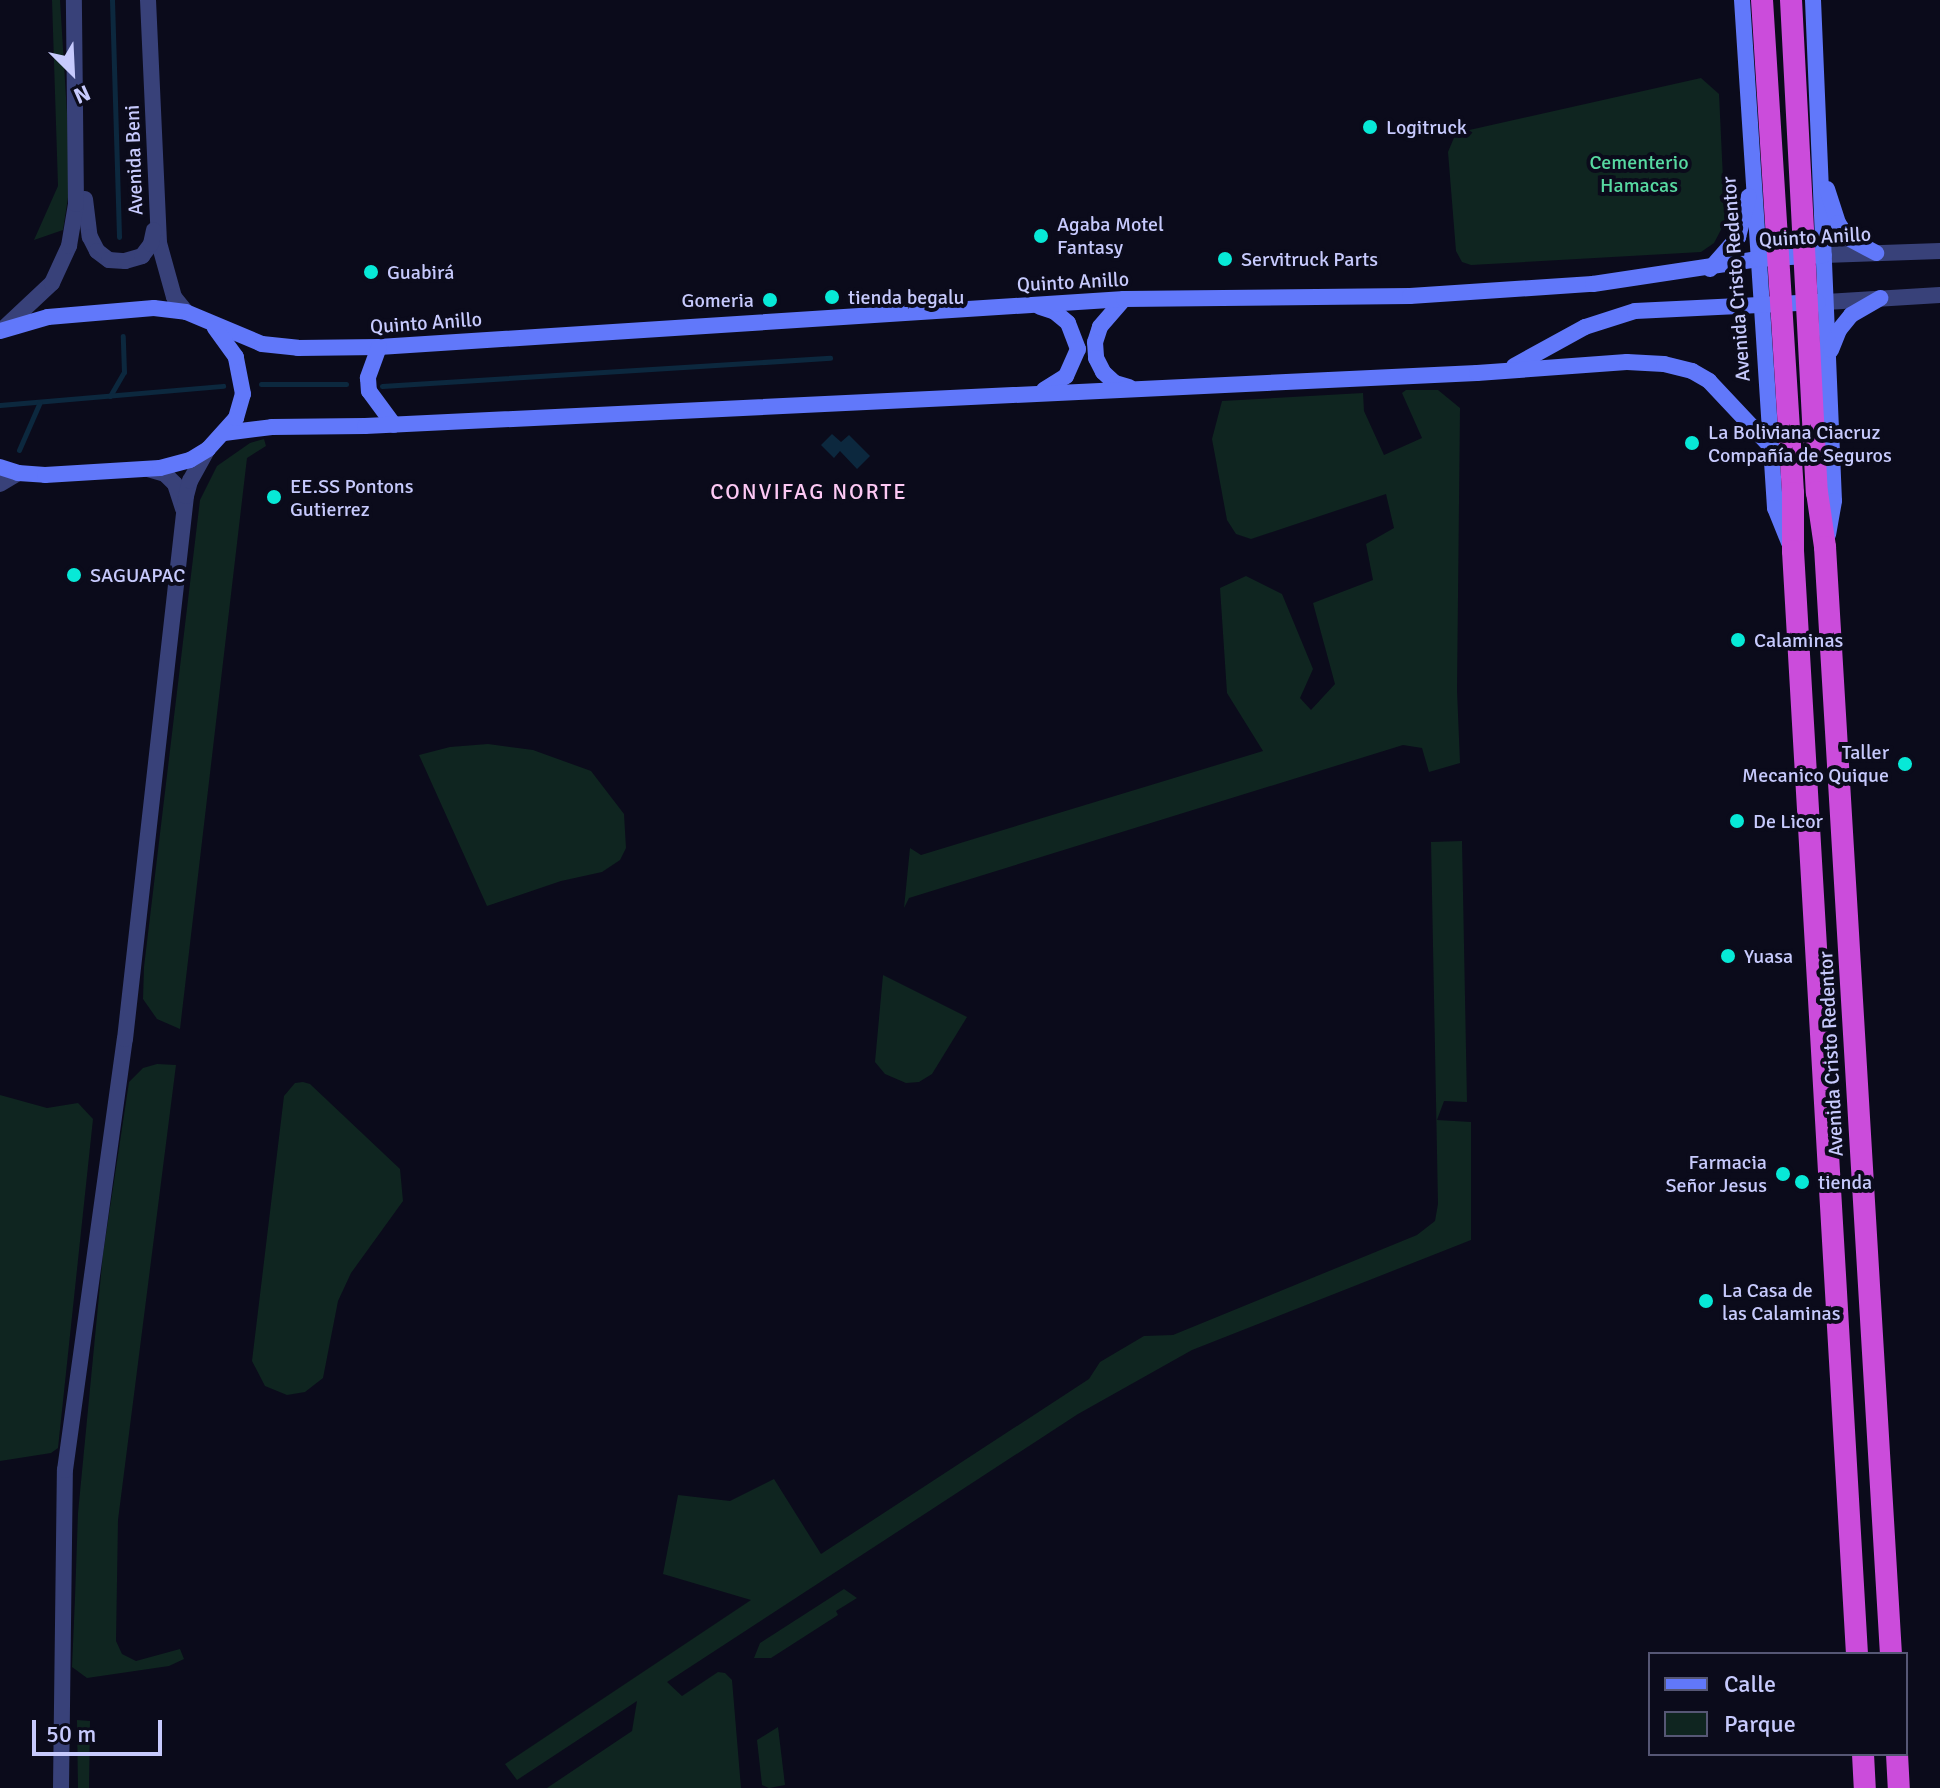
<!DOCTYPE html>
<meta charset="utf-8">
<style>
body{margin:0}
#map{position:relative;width:1940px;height:1788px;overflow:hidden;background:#0b0b1b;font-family:Signika,sans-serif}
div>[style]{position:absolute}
.green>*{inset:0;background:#0f2520}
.water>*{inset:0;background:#0c283e}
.stream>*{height:5px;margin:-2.5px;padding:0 2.5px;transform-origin:2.5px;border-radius:2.5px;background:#0c283e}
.tertiary>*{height:16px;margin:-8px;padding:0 8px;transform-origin:8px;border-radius:8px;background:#384179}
.secondary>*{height:16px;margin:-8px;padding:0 8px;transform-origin:8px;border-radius:8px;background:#6178fa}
.trunk>*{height:22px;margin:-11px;padding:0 11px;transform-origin:11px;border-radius:11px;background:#cb4cdb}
.dots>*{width:22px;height:22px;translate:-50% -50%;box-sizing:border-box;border:4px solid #0b0b1b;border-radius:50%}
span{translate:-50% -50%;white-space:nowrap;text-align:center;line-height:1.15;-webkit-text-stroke:8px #0b0b1b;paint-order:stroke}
.poi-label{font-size:20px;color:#c7cafd}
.left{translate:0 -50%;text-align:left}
.right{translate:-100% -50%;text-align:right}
.street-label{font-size:20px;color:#c7cafd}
.park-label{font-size:20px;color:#57d9a1}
.neighbourhood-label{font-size:22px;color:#fdc9f4;letter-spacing:2px}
.legend{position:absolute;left:1648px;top:1652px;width:260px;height:104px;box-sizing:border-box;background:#0b0b1b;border:2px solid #565775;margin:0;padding:10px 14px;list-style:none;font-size:24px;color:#c7cafd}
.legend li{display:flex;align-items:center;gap:16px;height:40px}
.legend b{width:40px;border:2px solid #565775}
.north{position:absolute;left:32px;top:32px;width:80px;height:80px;-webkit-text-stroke:6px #0b0b1b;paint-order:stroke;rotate:156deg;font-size:22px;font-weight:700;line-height:32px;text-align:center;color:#c7cafd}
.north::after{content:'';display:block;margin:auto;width:28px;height:36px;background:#c7cafd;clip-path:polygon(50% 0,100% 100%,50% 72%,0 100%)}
.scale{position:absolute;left:32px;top:1720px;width:130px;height:36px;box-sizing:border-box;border:4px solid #c7cafd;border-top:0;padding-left:10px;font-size:24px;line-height:28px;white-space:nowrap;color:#c7cafd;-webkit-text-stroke:6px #0b0b1b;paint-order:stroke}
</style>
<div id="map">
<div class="green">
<div style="clip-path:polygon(52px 0,60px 0,71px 178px,63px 230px,34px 240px,58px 186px)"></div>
<div style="clip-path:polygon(1701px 78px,1719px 94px,1725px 222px,1714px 243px,1701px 252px,1471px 265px,1462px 262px,1456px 251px,1448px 152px,1456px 133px)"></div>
<div style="clip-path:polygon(1406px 390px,1438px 390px,1460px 408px,1457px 690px,1460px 763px,1429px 772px,1422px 748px,1403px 745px,909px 898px,904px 908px,910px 848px,921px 855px,1263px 751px,1227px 693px,1220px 588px,1246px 576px,1282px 594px,1313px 669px,1300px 698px,1311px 710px,1335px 684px,1313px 603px,1373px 580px,1366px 544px,1394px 528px,1386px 494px,1251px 539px,1236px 534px,1227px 520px,1212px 439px,1222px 401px,1363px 393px,1364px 411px,1384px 455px,1422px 438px,1402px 393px)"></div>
<div style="clip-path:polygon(264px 439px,266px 446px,247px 458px,180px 1029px,157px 1019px,143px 999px,144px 967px,200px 500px,217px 466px,250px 443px)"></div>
<div style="clip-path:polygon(488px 744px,533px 750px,591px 771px,624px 814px,626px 848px,620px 860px,602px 872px,561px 881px,487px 906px,419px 755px,450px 747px)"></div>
<div style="clip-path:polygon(1462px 841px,1467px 1102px,1444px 1101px,1437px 1120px,1471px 1122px,1471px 1240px,1192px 1350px,1078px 1414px,667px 1682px,682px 1696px,718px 1672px,725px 1673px,732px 1680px,741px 1788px,547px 1788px,632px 1731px,637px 1701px,517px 1780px,505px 1764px,751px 1600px,663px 1574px,678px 1495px,730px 1501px,774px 1479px,821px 1554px,1089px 1379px,1100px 1362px,1144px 1336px,1173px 1335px,1417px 1235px,1435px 1221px,1438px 1204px,1431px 842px)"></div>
<div style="clip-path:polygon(883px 975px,967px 1017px,932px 1074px,919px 1082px,906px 1083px,885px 1074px,875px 1062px)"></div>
<div style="clip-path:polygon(157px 1064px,176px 1065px,118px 1520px,116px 1641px,122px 1654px,136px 1661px,180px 1649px,184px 1659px,169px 1666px,87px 1678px,72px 1667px,75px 1598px,78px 1513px,103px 1254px,129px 1082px,143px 1068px)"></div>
<div style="clip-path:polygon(303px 1082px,310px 1084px,400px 1169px,403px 1201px,351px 1273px,338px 1301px,323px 1378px,305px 1392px,287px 1395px,265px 1386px,252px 1361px,284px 1096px,295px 1083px)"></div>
<div style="clip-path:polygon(0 1095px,47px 1108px,78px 1103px,93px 1119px,58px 1448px,51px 1453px,0 1461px)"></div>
<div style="clip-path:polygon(844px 1589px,857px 1598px,836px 1611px,838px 1615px,771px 1658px,754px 1658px,760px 1643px)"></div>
<div style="clip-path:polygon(77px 1720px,90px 1721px,89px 1788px,78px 1788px)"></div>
<div style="clip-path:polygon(778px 1727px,785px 1785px,769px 1788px,762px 1785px,757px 1740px)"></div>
</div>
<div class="water">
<div style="clip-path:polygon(832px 434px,841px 442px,849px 435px,870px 456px,857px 469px,840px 451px,834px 458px,821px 445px)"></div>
</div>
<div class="stream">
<div style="left:112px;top:0;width:237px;rotate:88.3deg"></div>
<div style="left:261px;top:384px;width:85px"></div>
<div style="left:382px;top:386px;width:449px;rotate:-3.6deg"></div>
<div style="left:110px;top:396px;width:28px;rotate:-60deg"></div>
<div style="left:124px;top:372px;width:36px;rotate:-92deg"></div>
<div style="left:0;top:405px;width:224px;rotate:-4.9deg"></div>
<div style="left:19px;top:450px;width:52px;rotate:-66.4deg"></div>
</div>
<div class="tertiary">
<div style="left:148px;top:0;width:243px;rotate:87.4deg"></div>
<div style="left:159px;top:243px;width:56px;rotate:74.5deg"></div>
<div style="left:174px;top:297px;width:19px;rotate:51deg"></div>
<div style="left:85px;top:199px;width:38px;rotate:83deg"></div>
<div style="left:90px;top:237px;width:16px;rotate:63deg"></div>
<div style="left:97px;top:251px;width:15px;rotate:37deg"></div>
<div style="left:109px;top:260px;width:16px;rotate:4deg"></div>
<div style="left:125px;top:261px;width:18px;rotate:-16deg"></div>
<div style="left:142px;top:256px;width:15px;rotate:-53deg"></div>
<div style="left:151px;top:244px;width:14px;rotate:-78deg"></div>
<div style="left:1824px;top:255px;width:116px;rotate:-2deg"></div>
<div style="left:1826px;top:302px;width:114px;rotate:-3.5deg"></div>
<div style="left:3px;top:329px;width:67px;rotate:-43.2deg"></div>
<div style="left:52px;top:283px;width:41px;rotate:-65.3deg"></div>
<div style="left:69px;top:246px;width:43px;rotate:-80.5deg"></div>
<div style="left:76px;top:204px;width:204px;rotate:-90.6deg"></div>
<div style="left:148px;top:469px;width:18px;rotate:16deg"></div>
<div style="left:165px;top:474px;width:14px;rotate:45deg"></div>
<div style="left:175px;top:484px;width:26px;rotate:72deg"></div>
<div style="left:0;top:484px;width:21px;rotate:-31deg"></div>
<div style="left:61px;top:1788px;width:318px;rotate:-89.3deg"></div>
<div style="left:65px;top:1470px;width:435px;rotate:-82.1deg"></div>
<div style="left:125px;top:1039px;width:546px;rotate:-83.59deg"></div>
<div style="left:186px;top:496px;width:16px;rotate:-75deg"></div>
<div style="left:190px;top:481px;width:37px;rotate:-61deg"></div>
</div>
<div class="secondary">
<div style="left:1742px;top:0;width:509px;rotate:86.28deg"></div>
<div style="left:1775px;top:508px;width:37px;rotate:68deg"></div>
<div style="left:1813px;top:0;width:501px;rotate:87.6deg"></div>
<div style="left:1834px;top:501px;width:34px;rotate:100deg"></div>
<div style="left:1827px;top:189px;width:36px;rotate:72deg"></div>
<div style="left:1838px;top:223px;width:18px;rotate:56deg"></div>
<div style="left:1848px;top:238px;width:32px;rotate:28deg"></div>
<div style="left:1710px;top:269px;width:43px;rotate:-48.8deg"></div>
<div style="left:1738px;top:237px;width:42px;rotate:-75deg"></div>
<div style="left:1124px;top:299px;width:37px;rotate:131deg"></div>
<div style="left:1100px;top:327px;width:16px;rotate:108deg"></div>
<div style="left:1095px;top:342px;width:16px;rotate:86deg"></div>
<div style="left:1096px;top:358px;width:16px;rotate:63deg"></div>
<div style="left:1103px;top:372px;width:16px;rotate:43deg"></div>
<div style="left:1115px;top:383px;width:15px;rotate:16deg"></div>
<div style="left:1040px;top:307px;width:16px;rotate:18deg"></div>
<div style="left:1055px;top:312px;width:17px;rotate:40deg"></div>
<div style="left:1068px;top:323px;width:28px;rotate:69deg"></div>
<div style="left:1078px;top:349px;width:30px;rotate:114deg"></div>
<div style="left:1066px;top:376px;width:26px;rotate:148deg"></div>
<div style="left:0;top:331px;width:50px;rotate:-16.3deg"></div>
<div style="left:48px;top:317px;width:106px;rotate:-4.9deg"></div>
<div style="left:154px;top:308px;width:32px;rotate:7deg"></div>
<div style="left:186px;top:312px;width:82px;rotate:22.8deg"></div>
<div style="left:262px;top:344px;width:36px;rotate:6deg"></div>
<div style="left:298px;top:348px;width:81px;rotate:-0.7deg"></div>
<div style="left:379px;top:347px;width:747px;rotate:-3.69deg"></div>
<div style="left:1124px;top:299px;width:286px;rotate:-0.6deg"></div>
<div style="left:1410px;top:296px;width:183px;rotate:-3.8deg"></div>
<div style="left:1593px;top:284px;width:167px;rotate:-8.6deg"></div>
<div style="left:1758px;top:259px;width:66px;rotate:-3.5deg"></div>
<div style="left:379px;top:347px;width:33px;rotate:110deg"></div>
<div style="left:368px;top:378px;width:13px;rotate:86deg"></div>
<div style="left:369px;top:391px;width:42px;rotate:53.7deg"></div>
<div style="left:1831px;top:350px;width:22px;rotate:-68deg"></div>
<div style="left:1839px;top:330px;width:19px;rotate:-51deg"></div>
<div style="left:1851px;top:315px;width:34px;rotate:-30deg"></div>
<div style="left:1514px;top:366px;width:81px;rotate:-28.8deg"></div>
<div style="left:1585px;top:327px;width:52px;rotate:-17.7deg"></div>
<div style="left:1635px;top:311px;width:183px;rotate:-2.8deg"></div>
<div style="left:224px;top:433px;width:48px;rotate:-7.1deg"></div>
<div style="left:272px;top:427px;width:93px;rotate:-0.6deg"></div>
<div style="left:365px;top:426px;width:1113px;rotate:-2.73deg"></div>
<div style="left:1477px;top:373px;width:150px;rotate:-4.2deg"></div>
<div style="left:1627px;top:362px;width:37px;rotate:3deg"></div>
<div style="left:1664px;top:364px;width:29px;rotate:14deg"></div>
<div style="left:1692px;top:371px;width:20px;rotate:30deg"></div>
<div style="left:1709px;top:381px;width:91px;rotate:46.8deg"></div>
<div style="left:0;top:467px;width:19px;rotate:18deg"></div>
<div style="left:18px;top:473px;width:27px;rotate:4deg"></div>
<div style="left:45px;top:475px;width:115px;rotate:-3.5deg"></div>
<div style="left:160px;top:468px;width:31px;rotate:-15deg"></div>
<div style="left:190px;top:460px;width:21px;rotate:-31deg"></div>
<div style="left:208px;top:449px;width:42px;rotate:-47.9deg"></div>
<div style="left:236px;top:418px;width:25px;rotate:-74deg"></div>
<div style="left:243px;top:394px;width:38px;rotate:-101deg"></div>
<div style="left:236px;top:357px;width:36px;rotate:-126deg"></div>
</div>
<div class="trunk">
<div style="left:1762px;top:0;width:494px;rotate:86.4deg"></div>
<div style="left:1793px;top:493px;width:58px;rotate:90deg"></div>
<div style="left:1793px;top:551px;width:1105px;rotate:86.68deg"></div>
<div style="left:1791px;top:0;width:493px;rotate:87deg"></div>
<div style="left:1817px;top:492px;width:56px;rotate:81.7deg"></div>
<div style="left:1825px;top:547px;width:1109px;rotate:86.59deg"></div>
<div style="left:1863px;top:1754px;width:34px;rotate:87deg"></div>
<div style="left:1897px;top:1754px;width:34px;rotate:87deg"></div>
</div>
<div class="dots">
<div style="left:1370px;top:127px;background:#07e9d7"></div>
<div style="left:1041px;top:236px;background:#07e9d7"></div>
<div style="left:1225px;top:259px;background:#07e9d7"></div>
<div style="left:371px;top:272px;background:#07e9d7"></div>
<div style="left:832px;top:297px;background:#07e9d7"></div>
<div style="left:770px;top:300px;background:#07e9d7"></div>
<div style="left:1692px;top:443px;background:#07e9d7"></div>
<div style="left:274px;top:497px;background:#07e9d7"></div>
<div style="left:74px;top:575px;background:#07e9d7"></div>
<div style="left:1738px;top:640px;background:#07e9d7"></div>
<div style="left:1905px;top:764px;background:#07e9d7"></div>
<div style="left:1737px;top:821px;background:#07e9d7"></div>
<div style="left:1728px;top:956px;background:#07e9d7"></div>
<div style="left:1783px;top:1174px;background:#07e9d7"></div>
<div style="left:1802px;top:1182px;background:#07e9d7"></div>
<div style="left:1706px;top:1301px;background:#07e9d7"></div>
</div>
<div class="poi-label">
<span class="left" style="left:1386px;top:127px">Logitruck</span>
<span class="left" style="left:1057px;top:236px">Agaba Motel<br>Fantasy</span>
<span class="left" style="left:1241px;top:259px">Servitruck Parts</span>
<span class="left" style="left:387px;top:272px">Guabirá</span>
<span class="left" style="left:848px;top:297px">tienda begalu</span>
<span class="right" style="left:754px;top:300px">Gomeria</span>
<span class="left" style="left:1708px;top:444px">La Boliviana Ciacruz<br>Compañía de Seguros</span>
<span class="left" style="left:290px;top:498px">EE.SS Pontons<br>Gutierrez</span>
<span class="left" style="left:90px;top:575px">SAGUAPAC</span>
<span class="left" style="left:1754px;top:640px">Calaminas</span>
<span class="right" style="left:1889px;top:764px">Taller<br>Mecanico Quique</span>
<span class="left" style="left:1753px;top:821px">De Licor</span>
<span class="left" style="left:1744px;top:956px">Yuasa</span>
<span class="right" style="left:1767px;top:1174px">Farmacia<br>Señor Jesus</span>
<span class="left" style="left:1818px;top:1182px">tienda</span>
<span class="left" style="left:1722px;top:1302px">La Casa de<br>las Calaminas</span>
</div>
<div class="street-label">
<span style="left:134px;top:160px;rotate:-92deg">Avenida Beni</span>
<span style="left:1815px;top:237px;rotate:-3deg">Quinto Anillo</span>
<span style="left:1736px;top:279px;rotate:-94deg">Avenida Cristo Redentor</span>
<span style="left:1073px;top:282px;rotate:-3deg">Quinto Anillo</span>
<span style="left:426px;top:323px;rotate:-4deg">Quinto Anillo</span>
<span style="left:1831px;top:1054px;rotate:-93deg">Avenida Cristo Redentor</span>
</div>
<div class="park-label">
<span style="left:1639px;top:174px">Cementerio<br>Hamacas</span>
</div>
<div class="neighbourhood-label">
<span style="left:809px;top:492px">CONVIFAG NORTE</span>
</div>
<ul class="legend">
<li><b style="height:10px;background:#6178fa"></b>Calle</li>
<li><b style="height:22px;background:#0f2520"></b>Parque</li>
</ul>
<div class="north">N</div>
<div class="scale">50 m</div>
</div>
